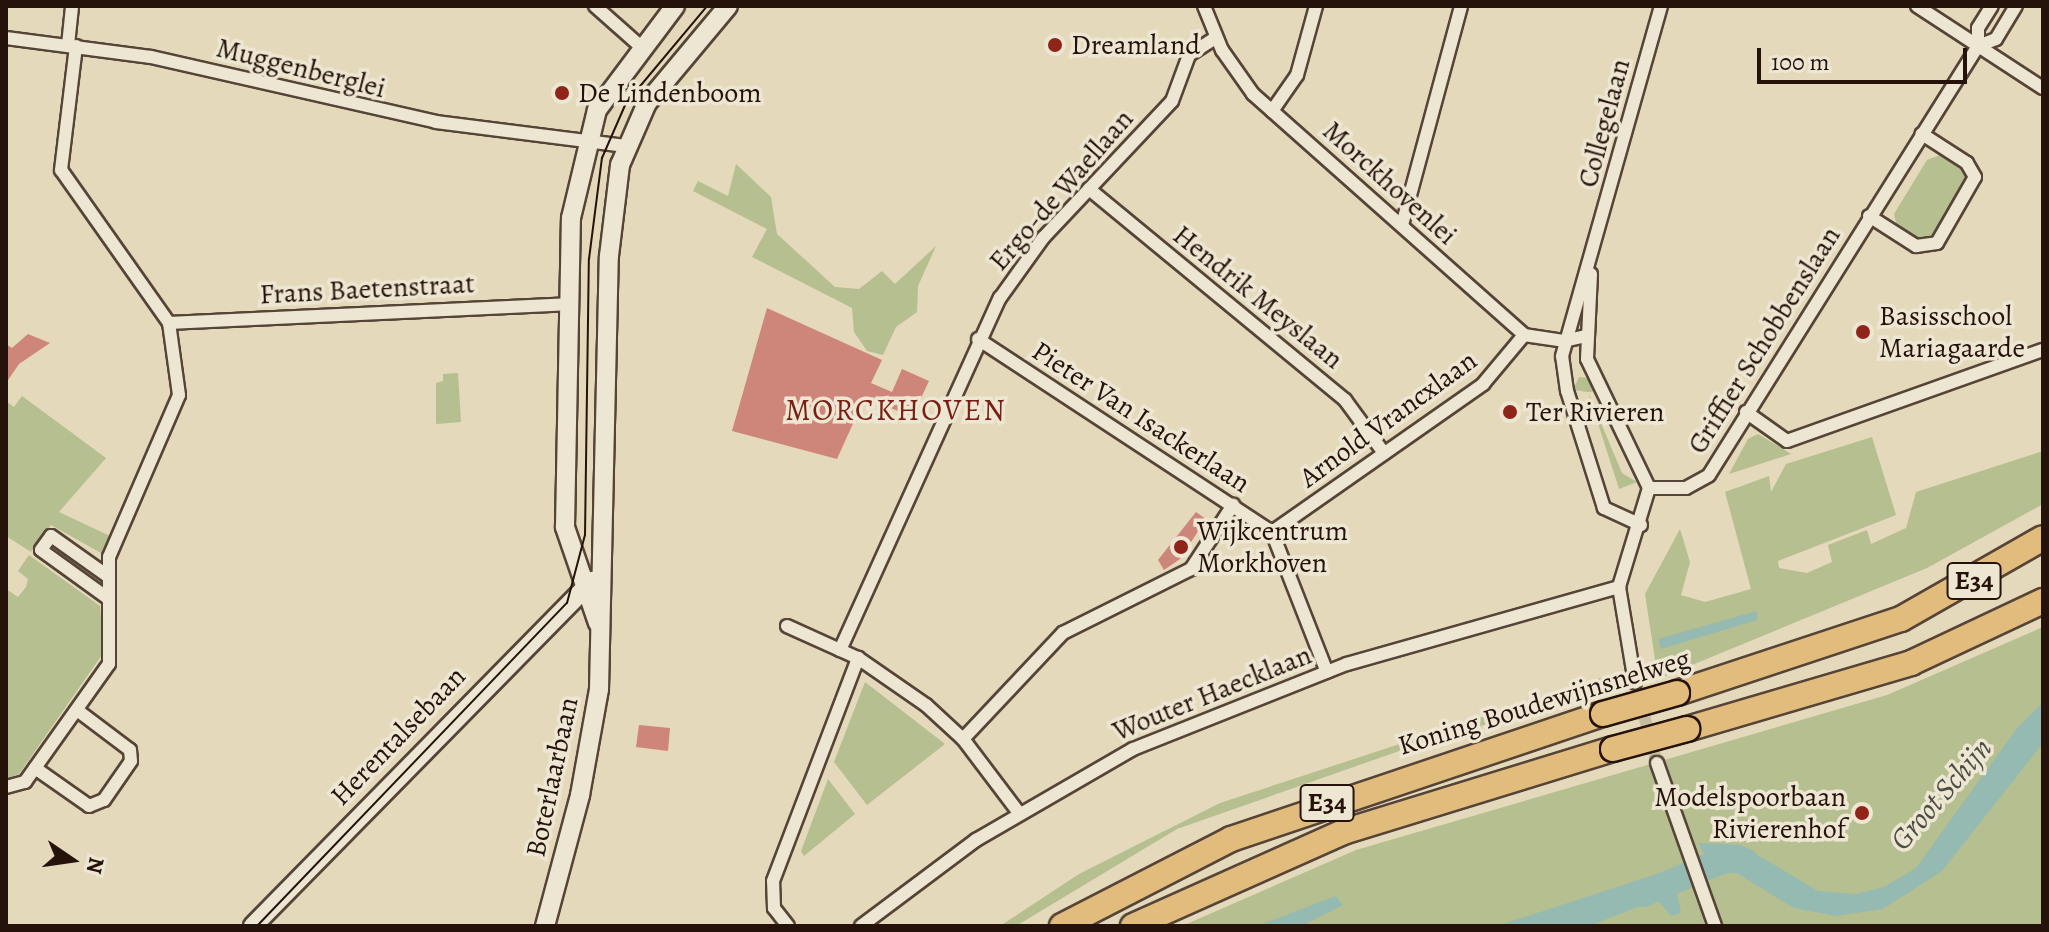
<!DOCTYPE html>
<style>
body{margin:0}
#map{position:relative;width:2049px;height:932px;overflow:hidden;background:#e4d9ba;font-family:Alegreya,serif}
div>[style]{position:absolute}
.green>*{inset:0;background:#b5bf8f}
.water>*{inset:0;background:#95bab2}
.river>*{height:26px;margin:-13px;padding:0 13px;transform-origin:13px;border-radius:13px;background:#95bab2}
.building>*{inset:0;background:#ce857a}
.street-tunnel>*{height:12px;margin-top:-6px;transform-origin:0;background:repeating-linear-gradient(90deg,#c7bba0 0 12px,transparent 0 18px)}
.roads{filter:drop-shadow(2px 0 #554437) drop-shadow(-2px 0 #554437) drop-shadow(0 2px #554437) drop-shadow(0 -2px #554437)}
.street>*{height:12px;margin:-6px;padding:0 6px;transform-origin:6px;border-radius:6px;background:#ede6d2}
.secondary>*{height:18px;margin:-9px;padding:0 9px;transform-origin:9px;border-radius:9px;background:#ede6d2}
.highway>*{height:24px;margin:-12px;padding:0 12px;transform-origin:12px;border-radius:12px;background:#e2bc7d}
.tram>*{height:2px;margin:-1px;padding:0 1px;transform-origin:1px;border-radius:1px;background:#25130b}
.bridges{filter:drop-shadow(2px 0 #25130b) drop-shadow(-2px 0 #25130b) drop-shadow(0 2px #25130b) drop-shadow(0 -2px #25130b)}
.highway-bridge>*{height:24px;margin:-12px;padding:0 12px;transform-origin:12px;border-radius:12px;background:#e2bc7d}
.dots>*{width:22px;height:22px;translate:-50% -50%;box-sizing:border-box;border:4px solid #ede6d2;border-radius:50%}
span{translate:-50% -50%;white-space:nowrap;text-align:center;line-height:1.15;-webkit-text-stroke:7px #ede6d2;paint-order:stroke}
.shield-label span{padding:2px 6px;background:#ede6d2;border:2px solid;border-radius:6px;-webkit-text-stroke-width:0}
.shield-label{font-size:26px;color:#25130b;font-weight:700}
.poi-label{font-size:28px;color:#25130b}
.left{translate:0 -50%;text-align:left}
.right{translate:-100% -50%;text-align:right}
.street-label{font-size:28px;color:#25130b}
.neighbourhood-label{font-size:30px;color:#7a1f14;letter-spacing:2px}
.water-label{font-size:30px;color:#4c4d45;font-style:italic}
.frame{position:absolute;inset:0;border:8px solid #25130b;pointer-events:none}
.north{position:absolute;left:32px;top:820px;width:80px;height:80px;-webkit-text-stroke:6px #ede6d2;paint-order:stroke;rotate:103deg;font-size:22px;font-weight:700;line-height:32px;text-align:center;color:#25130b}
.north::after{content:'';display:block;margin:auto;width:28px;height:36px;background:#25130b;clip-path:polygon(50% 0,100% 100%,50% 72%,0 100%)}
.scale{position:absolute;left:1757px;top:48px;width:210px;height:36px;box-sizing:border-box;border:4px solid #25130b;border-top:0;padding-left:10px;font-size:24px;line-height:28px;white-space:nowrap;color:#25130b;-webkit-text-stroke:6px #ede6d2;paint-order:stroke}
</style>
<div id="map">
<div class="green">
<div style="clip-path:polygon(1943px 154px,1969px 177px,1933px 237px,1917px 240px,1897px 227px,1894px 214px,1927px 160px)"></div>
<div style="clip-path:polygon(736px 164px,771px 197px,777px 234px,835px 287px,859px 289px,882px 271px,895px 284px,936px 246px,918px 286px,917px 312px,896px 327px,883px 355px,867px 351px,854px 332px,852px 308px,752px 257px,767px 229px,693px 191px,698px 181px,728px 196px)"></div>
<div style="clip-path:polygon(458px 373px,461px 422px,436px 424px,436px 383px,443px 381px,443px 374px)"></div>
<div style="clip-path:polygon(1579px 377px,1588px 378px,1598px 391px,1588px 392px,1622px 473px,1637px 482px,1619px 489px,1588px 392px,1573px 390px)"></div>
<div style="clip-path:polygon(22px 396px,106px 458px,59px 512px,110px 536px,101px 553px,51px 525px,31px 552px,6px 536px,6px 401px,14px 407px)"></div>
<div style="clip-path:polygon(1758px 434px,1791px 454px,1729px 474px,1748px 439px)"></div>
<div style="clip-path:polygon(1872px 437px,1896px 515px,1778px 561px,1779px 568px,1807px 573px,1832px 562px,1828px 545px,1867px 530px,1871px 544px,1906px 528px,1916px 492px,2043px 451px,2043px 504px,1927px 568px,1658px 679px,1645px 594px,1680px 529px,1690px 562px,1681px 595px,1705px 602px,1751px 589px,1725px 492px,1769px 476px,1771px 492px,1786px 464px)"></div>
<div style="clip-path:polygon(29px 555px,100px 606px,104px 652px,19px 774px,8px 778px,6px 589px,18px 597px,26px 587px,28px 579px,18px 571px)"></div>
<div style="clip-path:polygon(2043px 627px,2043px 926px,1182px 926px,1356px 850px,1887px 695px)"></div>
<div style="clip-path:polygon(1619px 672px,1627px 688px,1442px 736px,1177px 829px,1016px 926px,1000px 926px,1079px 874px,1220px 803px)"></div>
<div style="clip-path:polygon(865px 682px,945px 744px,867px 805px,834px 762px)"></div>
<div style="clip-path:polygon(828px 779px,855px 814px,804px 856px,801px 851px)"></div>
</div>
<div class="water">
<div style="clip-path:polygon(1757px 611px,1757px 620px,1661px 649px,1658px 639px)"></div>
<div style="clip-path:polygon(2043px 702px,2043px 743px,1942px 871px,1883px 909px,1836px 916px,1794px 908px,1735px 872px,1716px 876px,1698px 843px,1741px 845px,1818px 891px,1856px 894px,1884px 887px,1916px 868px,2017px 728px)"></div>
<div style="clip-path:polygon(1672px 869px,1681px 913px,1671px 916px,1657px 899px,1592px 925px,1497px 926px)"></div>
<div style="clip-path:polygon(1336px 896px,1343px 905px,1301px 926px,1257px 926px)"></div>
</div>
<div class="river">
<div style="left:1643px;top:894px;width:90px;rotate:-22.9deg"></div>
<div style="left:1726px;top:859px;width:19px;rotate:6deg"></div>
</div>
<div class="building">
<div style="clip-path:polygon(767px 308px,882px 360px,871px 383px,892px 392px,902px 369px,929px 381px,912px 417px,865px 397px,837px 459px,732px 431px)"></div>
<div style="clip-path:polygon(28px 334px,50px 343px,19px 364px,6px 383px,6px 344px,12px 348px)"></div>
<div style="clip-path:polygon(1196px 512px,1206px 519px,1180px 559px,1164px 570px,1158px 560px)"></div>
<div style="clip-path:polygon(639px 725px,670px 728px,668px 751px,636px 747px)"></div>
</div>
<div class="street-tunnel">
<div style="left:1635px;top:683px;width:83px;rotate:74.6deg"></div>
</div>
<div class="roads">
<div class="street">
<div style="left:595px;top:6px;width:60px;rotate:41.6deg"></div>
<div style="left:1204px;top:6px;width:48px;rotate:67.8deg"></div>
<div style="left:1222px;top:50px;width:54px;rotate:54.8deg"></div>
<div style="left:1253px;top:94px;width:363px;rotate:41.6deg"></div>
<div style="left:1524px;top:335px;width:40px;rotate:8.5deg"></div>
<div style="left:1564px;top:341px;width:23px;rotate:-13deg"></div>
<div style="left:1917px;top:6px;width:150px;rotate:33.1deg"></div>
<div style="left:6px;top:38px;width:146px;rotate:7.5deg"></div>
<div style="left:151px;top:57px;width:292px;rotate:12.8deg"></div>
<div style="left:436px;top:122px;width:191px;rotate:7.2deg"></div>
<div style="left:68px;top:45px;width:39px;rotate:-84deg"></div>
<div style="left:1978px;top:46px;width:19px;rotate:-21deg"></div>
<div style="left:1996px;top:39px;width:39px;rotate:-59deg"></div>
<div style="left:1272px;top:111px;width:44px;rotate:-55.2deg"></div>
<div style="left:1297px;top:75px;width:72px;rotate:-74.6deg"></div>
<div style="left:1089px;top:189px;width:332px;rotate:39.5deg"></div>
<div style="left:1345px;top:400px;width:66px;rotate:53.7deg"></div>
<div style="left:1869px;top:216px;width:56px;rotate:32.6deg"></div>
<div style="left:1916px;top:246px;width:21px;rotate:-8deg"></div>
<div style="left:1937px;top:243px;width:76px;rotate:-60.1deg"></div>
<div style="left:1975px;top:177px;width:16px;rotate:-120deg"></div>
<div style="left:1967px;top:163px;width:54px;rotate:-147.2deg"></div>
<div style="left:1402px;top:225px;width:227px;rotate:-74.9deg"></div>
<div style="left:1591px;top:274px;width:85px;rotate:92.7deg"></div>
<div style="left:1587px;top:359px;width:143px;rotate:64.3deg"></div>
<div style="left:1649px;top:488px;width:103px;rotate:106.9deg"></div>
<div style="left:169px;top:323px;width:398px;rotate:-2.7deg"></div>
<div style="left:978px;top:339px;width:352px;rotate:33.3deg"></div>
<div style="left:1272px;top:532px;width:150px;rotate:68.6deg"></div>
<div style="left:1746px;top:412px;width:50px;rotate:35.3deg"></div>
<div style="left:1787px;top:441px;width:272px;rotate:-19.6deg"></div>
<div style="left:1649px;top:488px;width:37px"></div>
<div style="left:1686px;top:488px;width:26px;rotate:-29deg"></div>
<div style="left:1709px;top:475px;width:506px;rotate:-57.91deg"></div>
<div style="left:1978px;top:46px;width:18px;rotate:-90deg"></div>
<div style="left:1978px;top:28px;width:26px;rotate:-58deg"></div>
<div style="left:1641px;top:525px;width:41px;rotate:-155.3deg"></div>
<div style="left:1604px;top:508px;width:123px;rotate:-107.5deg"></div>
<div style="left:1567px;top:391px;width:35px;rotate:-98deg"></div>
<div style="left:1562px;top:356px;width:364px;rotate:-74.2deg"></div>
<div style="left:1272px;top:532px;width:258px;rotate:-35deg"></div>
<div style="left:1483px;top:384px;width:64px;rotate:-50.1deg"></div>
<div style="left:109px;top:577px;width:71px;rotate:-144.7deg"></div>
<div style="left:51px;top:536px;width:17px;rotate:126deg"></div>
<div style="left:41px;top:550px;width:84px;rotate:35.8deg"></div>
<div style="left:1619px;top:587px;width:97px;rotate:80.5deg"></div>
<div style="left:787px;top:626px;width:78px;rotate:24.3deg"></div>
<div style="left:858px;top:658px;width:83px;rotate:34.7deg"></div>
<div style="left:926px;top:705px;width:50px;rotate:42.6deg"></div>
<div style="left:963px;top:739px;width:93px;rotate:52.9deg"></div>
<div style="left:840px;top:650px;width:387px;rotate:-65.6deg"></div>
<div style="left:1000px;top:298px;width:74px;rotate:-54.4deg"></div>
<div style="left:1043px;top:238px;width:188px;rotate:-46.7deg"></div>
<div style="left:1172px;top:101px;width:49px;rotate:-69.7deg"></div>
<div style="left:1189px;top:55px;width:31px;rotate:-33deg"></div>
<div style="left:963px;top:739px;width:146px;rotate:-46.7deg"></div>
<div style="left:1063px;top:633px;width:143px;rotate:-26.6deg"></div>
<div style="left:1191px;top:569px;width:77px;rotate:-56.7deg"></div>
<div style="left:1657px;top:763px;width:173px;rotate:70.4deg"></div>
<div style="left:35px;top:768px;width:66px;rotate:35.1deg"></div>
<div style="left:89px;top:806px;width:16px;rotate:-22deg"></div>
<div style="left:104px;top:800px;width:47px;rotate:-55.3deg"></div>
<div style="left:131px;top:761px;width:11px;rotate:-95deg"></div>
<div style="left:130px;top:750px;width:66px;rotate:-143deg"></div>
<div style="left:6px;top:787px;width:20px;rotate:-15deg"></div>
<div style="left:25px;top:782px;width:145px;rotate:-54.6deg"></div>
<div style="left:109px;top:664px;width:107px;rotate:-90deg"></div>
<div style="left:109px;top:557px;width:176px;rotate:-66.6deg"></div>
<div style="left:179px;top:395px;width:73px;rotate:-97.9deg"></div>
<div style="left:169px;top:323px;width:187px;rotate:-125.2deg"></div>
<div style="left:61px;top:170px;width:125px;rotate:-83.1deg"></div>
<div style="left:788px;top:926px;width:23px;rotate:-128deg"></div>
<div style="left:774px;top:908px;width:27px;rotate:-92deg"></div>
<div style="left:773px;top:881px;width:239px;rotate:-69.1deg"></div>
<div style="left:861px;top:926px;width:144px;rotate:-36.8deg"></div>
<div style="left:976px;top:840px;width:181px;rotate:-30.1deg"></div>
<div style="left:1133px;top:749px;width:230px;rotate:-21.7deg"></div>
<div style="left:1347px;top:664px;width:283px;rotate:-15.8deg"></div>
</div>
<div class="secondary">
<div style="left:598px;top:623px;width:102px;rotate:-109deg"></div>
<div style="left:565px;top:527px;width:309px;rotate:-88.9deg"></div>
<div style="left:571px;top:218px;width:111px;rotate:-76.5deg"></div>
<div style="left:597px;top:110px;width:130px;rotate:-53.1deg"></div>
<div style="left:253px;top:926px;width:484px;rotate:-45.5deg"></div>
<div style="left:545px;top:926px;width:136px;rotate:-75deg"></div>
<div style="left:580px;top:795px;width:108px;rotate:-79.8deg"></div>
<div style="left:599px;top:689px;width:433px;rotate:-88.7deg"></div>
<div style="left:609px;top:256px;width:92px;rotate:-83.1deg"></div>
<div style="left:620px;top:165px;width:68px;rotate:-66.5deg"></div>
<div style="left:647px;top:103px;width:126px;rotate:-50.1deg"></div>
</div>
<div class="highway">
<div style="left:1677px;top:693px;width:236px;rotate:-18.3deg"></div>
<div style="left:1901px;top:619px;width:163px;rotate:-29.7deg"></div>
<div style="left:1687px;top:729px;width:234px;rotate:-16.4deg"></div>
<div style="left:1911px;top:663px;width:146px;rotate:-25.2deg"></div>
<div style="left:1062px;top:926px;width:190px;rotate:-27.2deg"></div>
<div style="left:1231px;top:839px;width:392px;rotate:-18.6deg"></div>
<div style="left:1133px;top:926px;width:230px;rotate:-24.1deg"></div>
<div style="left:1343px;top:832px;width:282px;rotate:-17.1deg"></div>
</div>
</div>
<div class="tram">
<div style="left:257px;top:926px;width:448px;rotate:-46.2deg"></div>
<div style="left:567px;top:603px;width:70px;rotate:-75.2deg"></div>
<div style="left:585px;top:535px;width:276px;rotate:-89.2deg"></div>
<div style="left:589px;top:259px;width:102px;rotate:-82.7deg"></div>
<div style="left:602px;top:158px;width:60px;rotate:-66.4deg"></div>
<div style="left:626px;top:103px;width:126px;rotate:-50.1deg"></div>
</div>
<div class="bridges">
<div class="highway-bridge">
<div style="left:1603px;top:714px;width:77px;rotate:-15.8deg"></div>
<div style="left:1613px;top:749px;width:77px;rotate:-15.1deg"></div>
</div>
</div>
<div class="dots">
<div style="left:1055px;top:45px;background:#8f2418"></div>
<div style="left:562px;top:93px;background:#8f2418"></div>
<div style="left:1863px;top:332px;background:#8f2418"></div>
<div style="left:1510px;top:412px;background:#8f2418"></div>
<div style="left:1181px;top:547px;background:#8f2418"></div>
<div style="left:1862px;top:813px;background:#8f2418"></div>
</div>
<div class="shield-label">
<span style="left:1974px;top:581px">E34</span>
<span style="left:1327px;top:803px">E34</span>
</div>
<div class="poi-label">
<span class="left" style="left:1071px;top:45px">Dreamland</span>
<span class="left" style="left:578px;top:93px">De Lindenboom</span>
<span class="left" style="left:1879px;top:332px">Basisschool<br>Mariagaarde</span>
<span class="left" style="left:1526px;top:412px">Ter Rivieren</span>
<span class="left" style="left:1197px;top:547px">Wijkcentrum<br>Morkhoven</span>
<span class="right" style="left:1846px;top:813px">Modelspoorbaan<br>Rivierenhof</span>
</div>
<div class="street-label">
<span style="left:301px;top:68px;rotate:14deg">Muggenberglei</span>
<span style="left:1604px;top:123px;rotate:-75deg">Collegelaan</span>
<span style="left:1390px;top:183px;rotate:42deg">Morckhovenlei</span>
<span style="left:1061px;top:190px;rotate:-49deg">Ergo-de Waellaan</span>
<span style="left:367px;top:289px;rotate:-3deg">Frans Baetenstraat</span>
<span style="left:1258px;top:297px;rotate:39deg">Hendrik Meyslaan</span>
<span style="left:1764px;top:340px;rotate:-58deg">Griffier Schobbenslaan</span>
<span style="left:1141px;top:417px;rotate:33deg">Pieter Van Isackerlaan</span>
<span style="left:1388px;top:419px;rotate:-36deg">Arnold Vrancxlaan</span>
<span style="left:1212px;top:693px;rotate:-22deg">Wouter Haecklaan</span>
<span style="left:1544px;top:702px;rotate:-17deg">Koning Boudewijnsnelweg</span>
<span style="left:398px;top:736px;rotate:-46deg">Herentalsebaan</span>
<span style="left:552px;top:777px;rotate:-78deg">Boterlaarbaan</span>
</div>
<div class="neighbourhood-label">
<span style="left:896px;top:410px">MORCKHOVEN</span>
</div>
<div class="water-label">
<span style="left:1941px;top:794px;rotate:-49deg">Groot Schijn</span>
</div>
<div class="frame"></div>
<div class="north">N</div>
<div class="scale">100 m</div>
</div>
